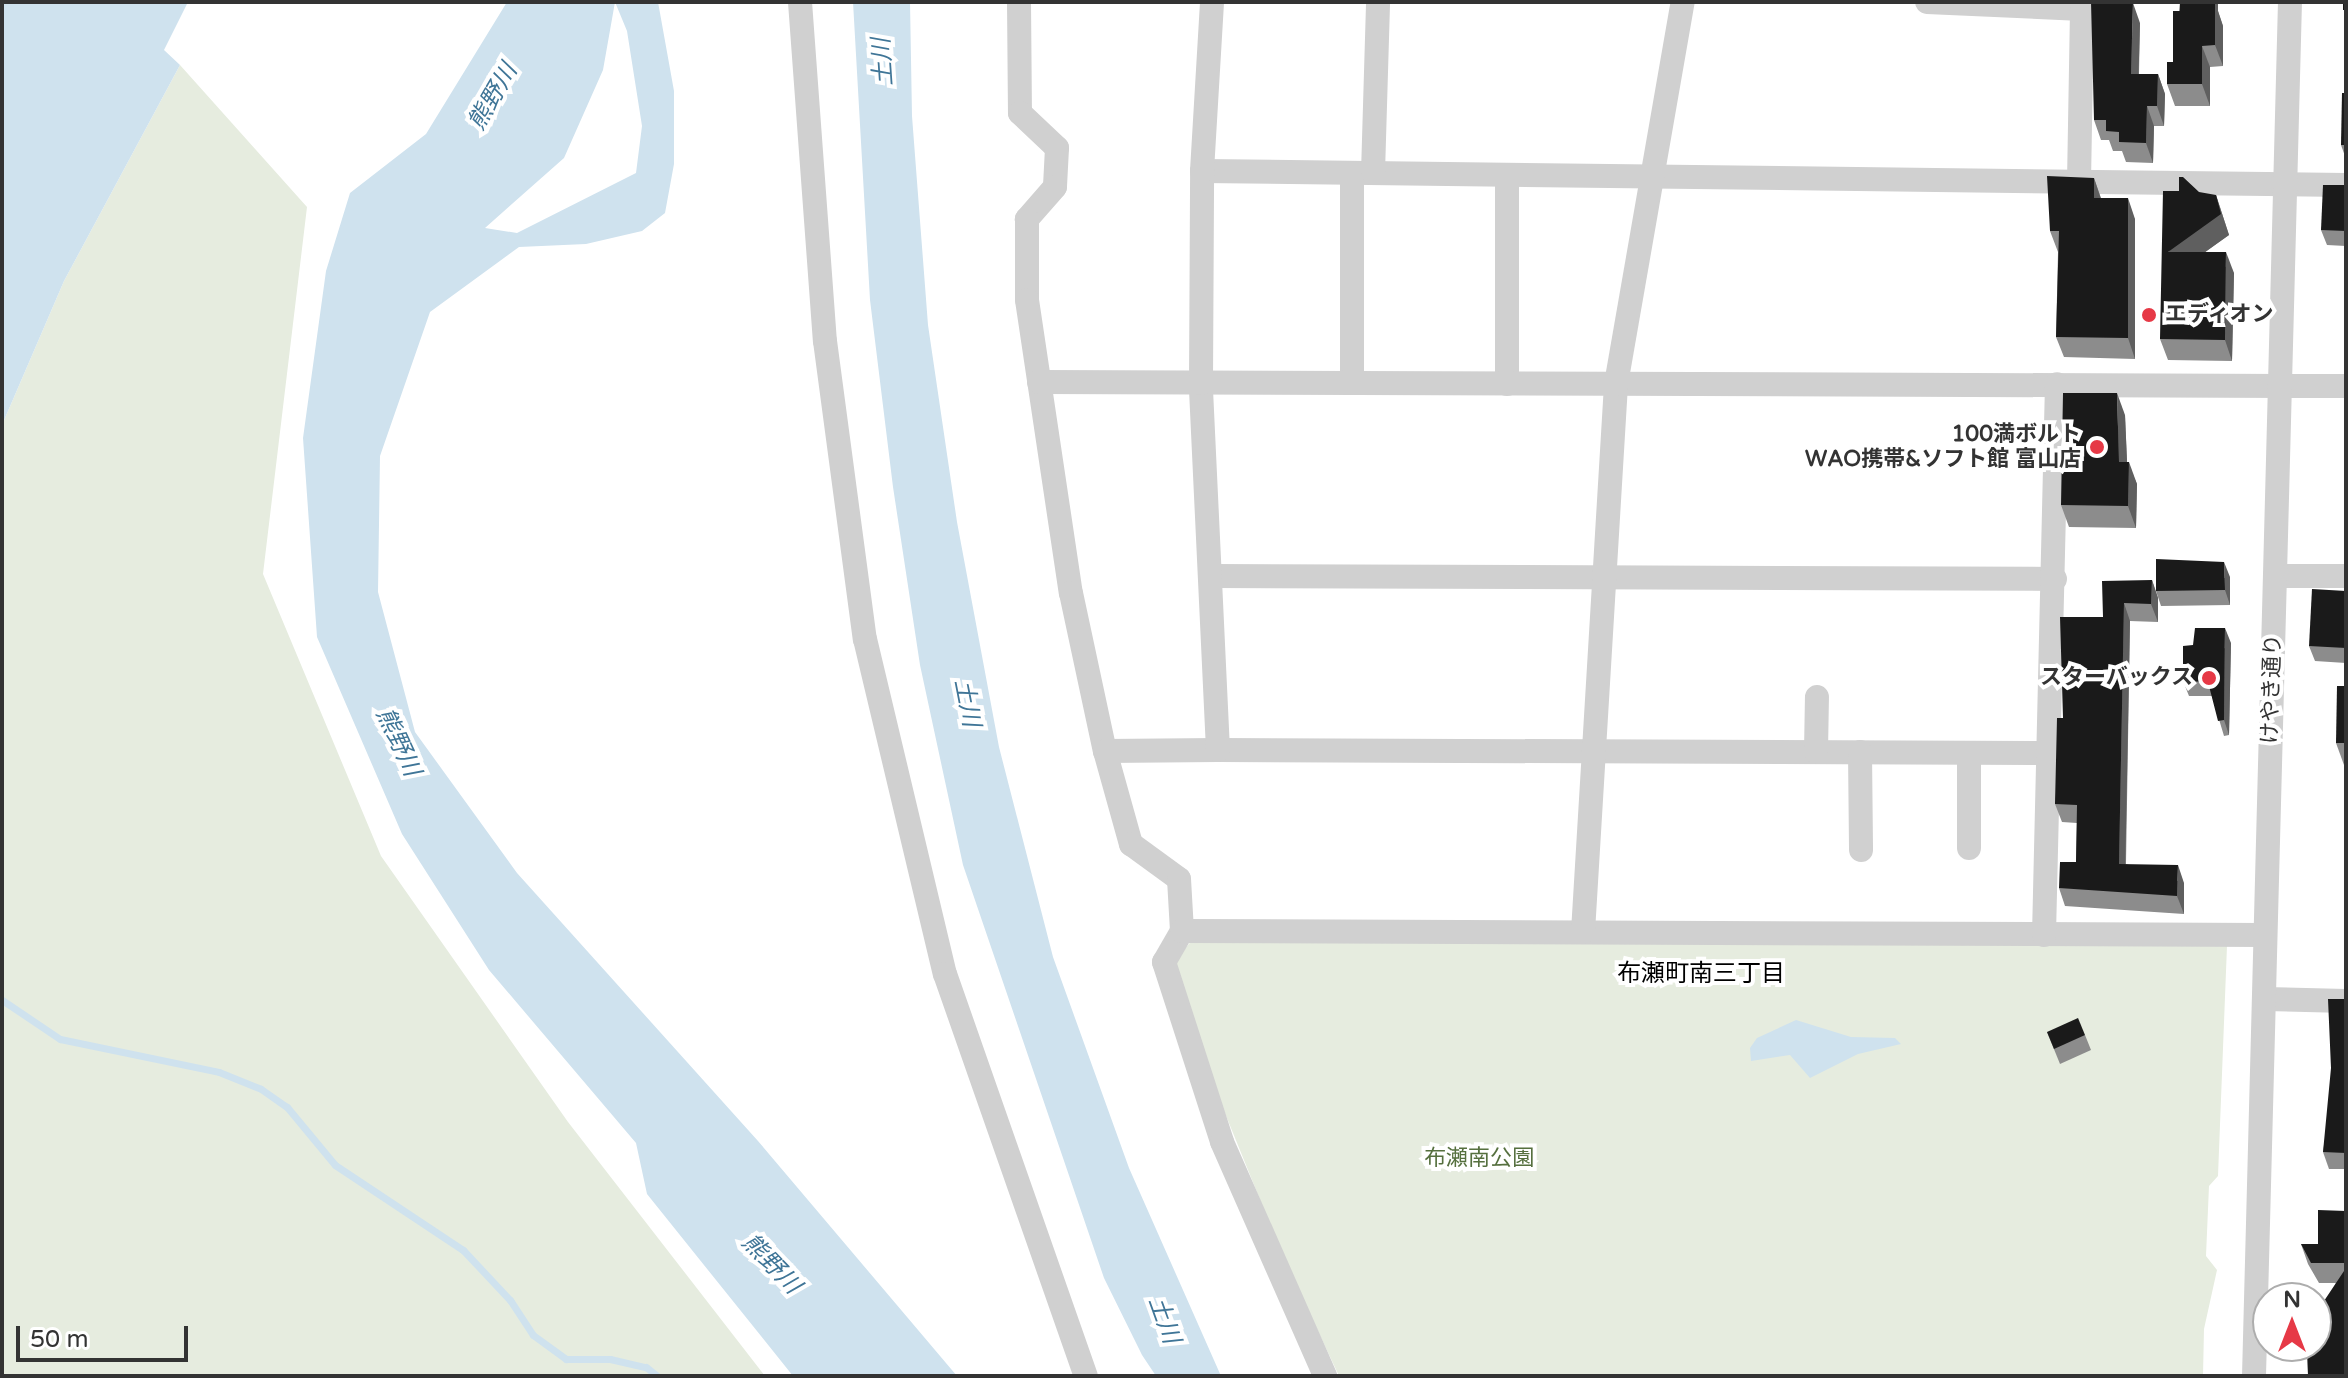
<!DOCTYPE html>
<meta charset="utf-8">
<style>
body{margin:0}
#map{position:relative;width:2348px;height:1378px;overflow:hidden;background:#fff;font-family:"Varela Round","Noto Sans JP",sans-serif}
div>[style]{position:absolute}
.green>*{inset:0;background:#e6ecdf}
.water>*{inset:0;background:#cfe2ee}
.stream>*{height:7px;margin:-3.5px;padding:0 3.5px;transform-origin:3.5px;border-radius:3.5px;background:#cfe2ee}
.minor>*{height:24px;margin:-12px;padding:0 12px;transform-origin:12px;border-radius:12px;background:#d0d0d0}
.wall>*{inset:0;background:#8c8c8c}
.shaded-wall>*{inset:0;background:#5f5f5f}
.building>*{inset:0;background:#1a1a1a}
.dots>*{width:22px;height:22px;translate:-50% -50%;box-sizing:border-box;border:4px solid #fff;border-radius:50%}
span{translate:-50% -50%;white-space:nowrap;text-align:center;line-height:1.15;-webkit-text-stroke:8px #fff;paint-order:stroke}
.poi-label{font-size:22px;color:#333;font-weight:700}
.left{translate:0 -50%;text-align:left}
.right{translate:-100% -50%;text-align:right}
.street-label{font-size:22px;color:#333}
.park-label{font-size:22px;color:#56703f}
.water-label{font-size:24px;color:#3f7597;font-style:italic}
.neighbourhood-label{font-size:24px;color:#000}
.frame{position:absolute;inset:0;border:4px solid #333;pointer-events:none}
.north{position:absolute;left:2252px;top:1282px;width:80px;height:80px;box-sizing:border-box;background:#fff;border:2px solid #adadad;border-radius:50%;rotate:0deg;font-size:22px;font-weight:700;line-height:32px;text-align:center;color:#333}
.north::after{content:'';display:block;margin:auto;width:28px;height:36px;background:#e63946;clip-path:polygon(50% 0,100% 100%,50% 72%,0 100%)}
.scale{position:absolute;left:16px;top:1326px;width:172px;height:36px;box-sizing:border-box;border:4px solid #333;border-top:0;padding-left:10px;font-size:24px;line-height:28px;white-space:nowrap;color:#333;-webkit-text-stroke:6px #fff;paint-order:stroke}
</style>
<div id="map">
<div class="green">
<div style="clip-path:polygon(180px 65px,307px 207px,263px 574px,381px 856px,568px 1122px,765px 1376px,2px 1376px,2px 425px,64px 281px)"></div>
<div style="clip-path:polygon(1193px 939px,2227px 946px,2218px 1176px,2209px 1186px,2206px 1256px,2217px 1270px,2204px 1329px,2203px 1376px,1339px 1376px,1282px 1254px,1216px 1091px,1173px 963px)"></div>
</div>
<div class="water">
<div style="clip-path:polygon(2px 2px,188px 2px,164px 50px,180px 65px,64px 281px,2px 425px)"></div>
<div style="clip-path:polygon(evenodd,507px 2px,658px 2px,674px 91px,674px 164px,665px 213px,642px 231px,586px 244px,519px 247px,430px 312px,380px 456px,378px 592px,415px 732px,517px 873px,758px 1141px,957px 1376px,793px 1376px,647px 1194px,636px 1143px,489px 970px,402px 834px,317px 637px,303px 438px,326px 271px,350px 193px,426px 134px,507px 2px,615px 2px,627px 31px,642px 126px,636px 173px,517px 233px,485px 228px,564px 158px,603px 70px,615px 2px)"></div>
<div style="clip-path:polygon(853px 2px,910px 2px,912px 116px,928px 325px,957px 522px,999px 747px,1053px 957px,1129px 1168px,1221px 1376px,1156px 1376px,1142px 1355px,1104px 1278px,963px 865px,920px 665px,893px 487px,870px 300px)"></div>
<div style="clip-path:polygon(1796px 1020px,1851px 1037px,1895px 1038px,1901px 1044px,1858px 1054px,1810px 1078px,1790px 1055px,1751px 1061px,1750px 1048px,1757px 1038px)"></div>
</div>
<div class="stream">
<div style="left:2px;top:1000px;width:70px;rotate:33.9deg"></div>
<div style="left:60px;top:1039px;width:162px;rotate:11.7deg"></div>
<div style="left:219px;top:1072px;width:45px;rotate:22deg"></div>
<div style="left:261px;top:1089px;width:32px;rotate:35deg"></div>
<div style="left:287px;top:1107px;width:75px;rotate:50.4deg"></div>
<div style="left:335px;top:1165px;width:154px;rotate:33.6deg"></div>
<div style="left:463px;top:1250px;width:69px;rotate:46.8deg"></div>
<div style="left:510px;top:1300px;width:42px;rotate:56.7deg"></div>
<div style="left:533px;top:1335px;width:41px;rotate:36deg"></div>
<div style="left:566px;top:1359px;width:44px"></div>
<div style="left:610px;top:1359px;width:37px;rotate:13deg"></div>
<div style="left:646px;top:1367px;width:14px;rotate:39deg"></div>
</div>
<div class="minor">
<div style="left:800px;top:2px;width:340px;rotate:85.8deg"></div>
<div style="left:825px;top:341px;width:301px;rotate:82.4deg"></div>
<div style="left:865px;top:639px;width:344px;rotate:76.6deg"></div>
<div style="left:945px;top:974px;width:426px;rotate:70.7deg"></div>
<div style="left:1019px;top:2px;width:111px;rotate:89.5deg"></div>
<div style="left:1020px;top:113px;width:51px;rotate:43.4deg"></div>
<div style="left:1057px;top:148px;width:39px;rotate:93deg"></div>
<div style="left:1055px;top:187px;width:43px;rotate:131.2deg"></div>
<div style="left:1027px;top:219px;width:81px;rotate:90deg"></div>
<div style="left:1027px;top:300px;width:296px;rotate:81.5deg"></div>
<div style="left:1071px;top:593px;width:162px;rotate:77.9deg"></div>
<div style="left:1105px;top:751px;width:97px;rotate:74.4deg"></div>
<div style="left:1131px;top:844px;width:59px;rotate:36.1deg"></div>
<div style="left:1179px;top:879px;width:52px;rotate:86.7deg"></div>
<div style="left:1182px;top:931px;width:36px;rotate:120deg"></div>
<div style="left:1164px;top:962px;width:189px;rotate:72.1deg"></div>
<div style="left:1222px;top:1142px;width:256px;rotate:66.2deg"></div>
<div style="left:1927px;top:2px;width:155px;rotate:2.6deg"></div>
<div style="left:1202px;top:171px;width:1144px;rotate:0.7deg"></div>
<div style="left:1352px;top:173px;width:210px;rotate:90deg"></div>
<div style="left:1373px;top:173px;width:171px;rotate:-88.3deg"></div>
<div style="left:1507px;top:175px;width:209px;rotate:90deg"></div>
<div style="left:2079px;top:182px;width:180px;rotate:-89deg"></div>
<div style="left:1039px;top:382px;width:1307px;rotate:0.18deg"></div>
<div style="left:1212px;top:576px;width:843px;rotate:0.2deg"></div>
<div style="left:2275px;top:576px;width:71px"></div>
<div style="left:1218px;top:750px;width:831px;rotate:0.21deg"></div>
<div style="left:1105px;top:751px;width:113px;rotate:-0.5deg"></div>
<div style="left:1218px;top:750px;width:367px;rotate:-92.7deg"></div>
<div style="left:1201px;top:383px;width:212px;rotate:-89.7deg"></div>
<div style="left:1202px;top:171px;width:169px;rotate:-86.6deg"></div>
<div style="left:1816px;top:752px;width:55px;rotate:-89deg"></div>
<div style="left:1860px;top:752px;width:98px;rotate:89.4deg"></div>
<div style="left:1969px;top:753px;width:95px;rotate:90deg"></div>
<div style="left:1182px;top:931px;width:1083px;rotate:0.21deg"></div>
<div style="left:1583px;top:932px;width:549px;rotate:-86.55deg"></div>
<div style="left:1616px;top:384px;width:388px;rotate:-80.1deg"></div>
<div style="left:2044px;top:935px;width:551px;rotate:-88.65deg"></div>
<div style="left:2264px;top:999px;width:82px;rotate:1.4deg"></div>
<div style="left:2254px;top:1376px;width:1374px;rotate:-88.5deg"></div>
</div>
<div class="wall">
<div style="clip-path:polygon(2180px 2px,2218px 2px,2218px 11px,2223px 26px,2223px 66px,2210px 67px,2210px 106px,2175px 106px,2167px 84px,2173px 62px)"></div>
<div style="clip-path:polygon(2140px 23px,2139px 74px,2158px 74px,2165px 94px,2164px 126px,2154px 126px,2153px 163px,2126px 162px,2122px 151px,2113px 151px,2109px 140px,2101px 140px,2094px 120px)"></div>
<div style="clip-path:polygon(2346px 93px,2346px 159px,2341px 145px)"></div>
<div style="clip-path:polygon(2094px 178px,2101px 198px,2135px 219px,2135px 359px,2064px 357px,2056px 337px,2058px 252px,2050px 231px)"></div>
<div style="clip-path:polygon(2346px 185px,2346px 246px,2327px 245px,2321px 230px)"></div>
<div style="clip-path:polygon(2216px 195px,2229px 235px,2205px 252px,2234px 273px,2232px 361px,2168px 360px,2160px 339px)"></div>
<div style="clip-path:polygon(2125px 415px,2127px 462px,2137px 484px,2136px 528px,2069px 527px,2061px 505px)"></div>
<div style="clip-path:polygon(2230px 577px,2230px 605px,2161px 606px,2156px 591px)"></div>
<div style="clip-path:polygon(2152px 580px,2158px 598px,2158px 622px,2130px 621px,2126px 864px,2184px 883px,2184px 914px,2065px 906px,2059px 888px,2076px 862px,2077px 823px,2062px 822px,2055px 804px,2063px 718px,2103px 617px)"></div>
<div style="clip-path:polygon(2346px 591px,2346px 663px,2315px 661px,2309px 646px)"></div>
<div style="clip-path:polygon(2231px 643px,2229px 735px,2224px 736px,2212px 696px,2189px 696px,2183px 681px)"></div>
<div style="clip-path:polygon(2346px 686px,2346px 765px,2344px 765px,2336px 743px)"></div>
<div style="clip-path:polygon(2346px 999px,2346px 1169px,2329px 1169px,2323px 1152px)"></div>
<div style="clip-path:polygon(2047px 1032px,2085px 1035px,2091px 1050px,2060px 1064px)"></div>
<div style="clip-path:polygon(2346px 1211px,2346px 1376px,2308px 1376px,2307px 1346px,2336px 1283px,2319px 1283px,2308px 1264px,2301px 1244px,2318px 1244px)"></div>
</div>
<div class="shaded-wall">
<div style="clip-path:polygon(2210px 2px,2218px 2px,2218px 11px,2223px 26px,2223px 66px,2215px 45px)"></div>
<div style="clip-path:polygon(2133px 3px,2140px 23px,2138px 93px,2131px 74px)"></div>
<div style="clip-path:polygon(2202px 46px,2210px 67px,2210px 106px,2202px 84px)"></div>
<div style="clip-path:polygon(2158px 74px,2165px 94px,2164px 126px,2157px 106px)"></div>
<div style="clip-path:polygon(2147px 106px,2154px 126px,2153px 163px,2146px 143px)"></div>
<div style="clip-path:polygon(2094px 178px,2101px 199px,2094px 198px)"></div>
<div style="clip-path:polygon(2216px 195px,2229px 235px,2176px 273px,2168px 252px)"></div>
<div style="clip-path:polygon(2128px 198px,2135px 219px,2135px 359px,2128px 338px)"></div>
<div style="clip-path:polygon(2226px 252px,2234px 273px,2232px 361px,2225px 340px)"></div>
<div style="clip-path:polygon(2117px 393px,2125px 415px,2128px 484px,2119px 462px)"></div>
<div style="clip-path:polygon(2129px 462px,2137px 484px,2136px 528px,2128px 506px)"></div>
<div style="clip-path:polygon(2224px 562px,2230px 577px,2230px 605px,2225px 590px)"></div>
<div style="clip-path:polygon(2152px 580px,2158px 598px,2158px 622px,2151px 604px)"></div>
<div style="clip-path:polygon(2124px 603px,2130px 621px,2125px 882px,2119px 864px)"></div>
<div style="clip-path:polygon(2225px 628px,2231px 643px,2229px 735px,2224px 720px)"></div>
<div style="clip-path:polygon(2178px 865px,2184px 883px,2184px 914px,2177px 896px)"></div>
</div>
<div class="building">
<div style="clip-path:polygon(2091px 2px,2133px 3px,2131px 74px,2158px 74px,2157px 106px,2147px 106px,2146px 143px,2119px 142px,2119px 132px,2106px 131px,2106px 120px,2094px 120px)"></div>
<div style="clip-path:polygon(2180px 2px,2210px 2px,2210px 4px,2215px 4px,2215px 45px,2202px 46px,2202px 84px,2167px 84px,2167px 62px,2173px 62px,2173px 11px,2180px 11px)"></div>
<div style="clip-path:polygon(2343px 2px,2346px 2px,2346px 10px,2343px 10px)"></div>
<div style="clip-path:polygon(2342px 93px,2346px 93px,2346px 145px,2341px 145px)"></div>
<div style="clip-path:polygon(2047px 176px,2094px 178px,2094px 198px,2128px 198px,2128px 338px,2056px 337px,2059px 231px,2050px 231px)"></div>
<div style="clip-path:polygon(2179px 177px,2183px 177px,2199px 192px,2216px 195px,2221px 214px,2168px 252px,2226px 252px,2225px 340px,2160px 339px,2163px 191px,2179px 191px)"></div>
<div style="clip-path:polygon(2323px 185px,2346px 185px,2346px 231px,2321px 230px)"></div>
<div style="clip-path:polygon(2063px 393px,2117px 393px,2119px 462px,2129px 462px,2128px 506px,2061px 505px)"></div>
<div style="clip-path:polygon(2156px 559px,2224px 562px,2225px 590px,2156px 591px)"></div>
<div style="clip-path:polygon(2152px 580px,2151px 604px,2124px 603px,2119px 864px,2178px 865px,2177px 896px,2059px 888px,2060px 862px,2076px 862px,2077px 805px,2055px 804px,2057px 718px,2063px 718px,2060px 617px,2103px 617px,2102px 581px)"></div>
<div style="clip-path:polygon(2312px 589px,2346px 591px,2346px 648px,2309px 646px)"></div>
<div style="clip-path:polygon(2195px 628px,2225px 628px,2224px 720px,2218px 721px,2208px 682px,2183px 681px,2183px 646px,2193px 645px)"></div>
<div style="clip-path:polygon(2337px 686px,2346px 686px,2346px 743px,2336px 743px)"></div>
<div style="clip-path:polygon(2328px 999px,2346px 999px,2346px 1153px,2323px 1152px,2331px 1068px)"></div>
<div style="clip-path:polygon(2078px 1018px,2085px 1035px,2054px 1049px,2047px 1032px)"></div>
<div style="clip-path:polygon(2318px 1210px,2346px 1211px,2346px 1263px,2311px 1263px,2301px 1244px,2318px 1244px)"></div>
<div style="clip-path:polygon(2346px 1268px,2346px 1375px,2308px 1375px,2307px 1346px,2316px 1346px,2316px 1313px)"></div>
</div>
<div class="dots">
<div style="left:2149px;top:315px;background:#e63946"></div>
<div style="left:2097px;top:447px;background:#e63946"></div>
<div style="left:2209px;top:678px;background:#e63946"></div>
</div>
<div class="poi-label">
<span class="left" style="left:2165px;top:315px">エディオン</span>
<span class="right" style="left:2081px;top:447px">100満ボルト<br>WAO携帯&amp;ソフト館 富山店</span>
<span class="right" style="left:2193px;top:678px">スターバックス</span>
</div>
<div class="street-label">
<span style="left:2272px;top:689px;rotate:-88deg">けやき通り</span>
</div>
<div class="park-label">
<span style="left:1479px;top:1159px">布瀬南公園</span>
</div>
<div class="water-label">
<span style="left:883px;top:62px;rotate:-94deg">土川</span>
<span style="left:493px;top:97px;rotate:-60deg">熊野川</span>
<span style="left:967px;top:703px;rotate:79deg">土川</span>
<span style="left:398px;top:742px;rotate:65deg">熊野川</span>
<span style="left:771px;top:1264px;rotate:46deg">熊野川</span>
<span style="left:1164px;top:1320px;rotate:70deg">土川</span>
</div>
<div class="neighbourhood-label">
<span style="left:1701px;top:974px">布瀬町南三丁目</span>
</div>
<div class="frame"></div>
<div class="north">N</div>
<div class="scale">50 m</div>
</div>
